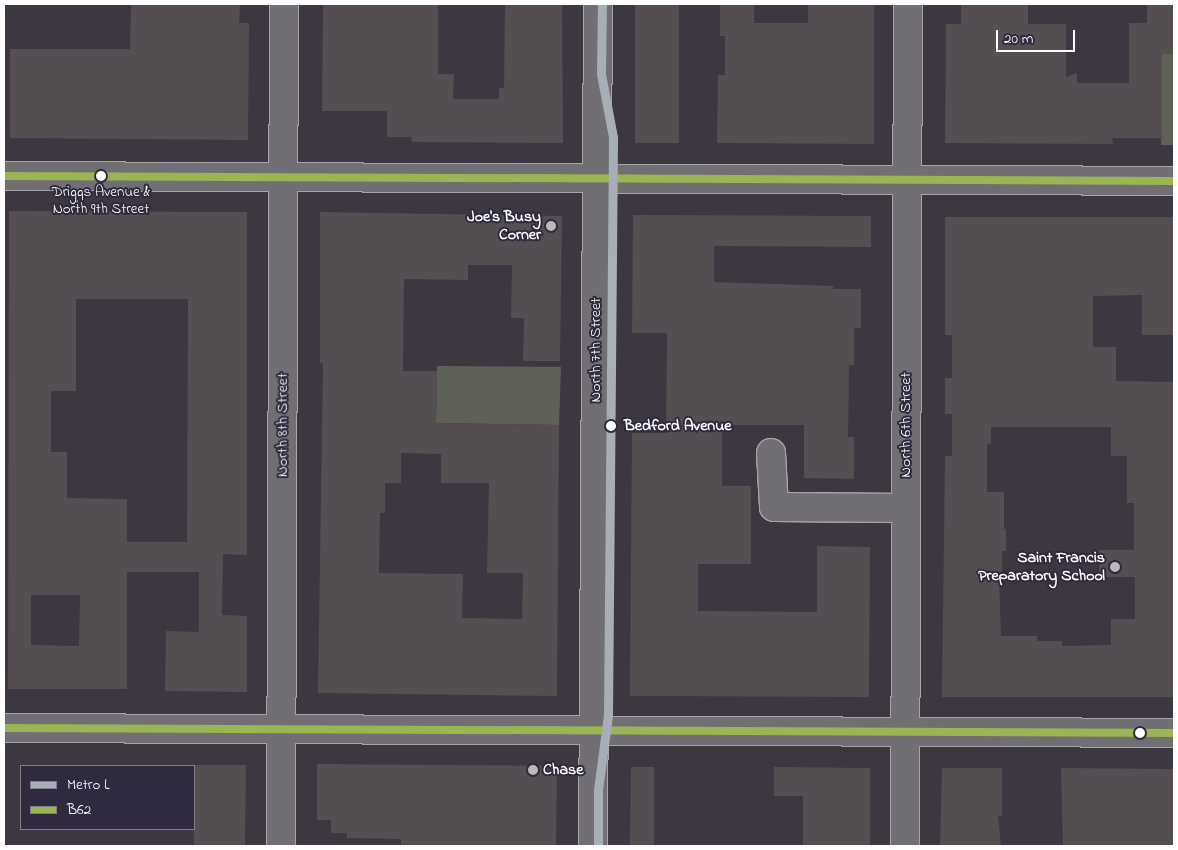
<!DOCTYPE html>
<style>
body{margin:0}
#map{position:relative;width:1178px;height:850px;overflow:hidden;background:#3c3740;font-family:"Indie Flower",sans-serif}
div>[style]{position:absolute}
.green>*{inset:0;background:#5f6156}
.building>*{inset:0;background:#554e53}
.roads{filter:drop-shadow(1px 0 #a7a5a9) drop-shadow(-1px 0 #a7a5a9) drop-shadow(0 1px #a7a5a9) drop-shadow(0 -1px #a7a5a9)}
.minor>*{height:28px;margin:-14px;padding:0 14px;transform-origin:14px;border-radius:14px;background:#716f74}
.bus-1>*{height:8px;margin:-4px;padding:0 4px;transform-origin:4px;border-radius:4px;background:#99b554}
.metro-1>*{height:9px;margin:-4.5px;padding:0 4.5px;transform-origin:4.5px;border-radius:4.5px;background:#a7aeb5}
.dots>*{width:14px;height:14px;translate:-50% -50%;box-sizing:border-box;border:2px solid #2f2a3d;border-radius:50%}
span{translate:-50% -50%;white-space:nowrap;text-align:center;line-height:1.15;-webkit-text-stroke:4px #2f2a3d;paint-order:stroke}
.bus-label{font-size:15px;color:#fff}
.poi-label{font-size:16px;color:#fff;font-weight:700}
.right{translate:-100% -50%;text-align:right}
.left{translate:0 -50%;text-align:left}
.street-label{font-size:16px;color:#fff}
.stop-label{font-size:16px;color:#fff;font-weight:700}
.frame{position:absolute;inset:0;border:5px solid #fff;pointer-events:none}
.legend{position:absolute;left:20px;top:765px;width:175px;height:65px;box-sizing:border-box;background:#2f2a3d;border:1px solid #827f8b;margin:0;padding:6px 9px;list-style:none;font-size:15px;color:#fff}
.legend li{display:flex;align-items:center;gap:10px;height:25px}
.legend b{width:25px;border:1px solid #827f8b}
.scale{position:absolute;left:996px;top:30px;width:79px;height:22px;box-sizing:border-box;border:2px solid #fff;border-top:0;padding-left:6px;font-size:15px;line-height:18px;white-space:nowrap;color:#fff;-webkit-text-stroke:4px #2f2a3d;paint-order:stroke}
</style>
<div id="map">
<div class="green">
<div style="clip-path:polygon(1162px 54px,1174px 54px,1174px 145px,1161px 145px)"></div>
<div style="clip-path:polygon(437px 366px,561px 367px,559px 425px,436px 423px)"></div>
</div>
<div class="building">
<div style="clip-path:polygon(131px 4px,240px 4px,239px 23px,249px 23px,248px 140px,10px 138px,10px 49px,130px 49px)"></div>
<div style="clip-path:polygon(323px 4px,438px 4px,438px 74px,454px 74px,453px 99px,499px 99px,499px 88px,504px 88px,505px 4px,562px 4px,563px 143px,412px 142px,411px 137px,387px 137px,387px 111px,322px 111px)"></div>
<div style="clip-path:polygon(635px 4px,679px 4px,679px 143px,635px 143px)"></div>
<div style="clip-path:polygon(720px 4px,754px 4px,754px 23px,808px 23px,808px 4px,874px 4px,874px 144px,717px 143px,718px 75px,725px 75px,725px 36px,720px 36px)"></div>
<div style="clip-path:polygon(961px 4px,1028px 4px,1028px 24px,1066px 24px,1066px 77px,1077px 73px,1077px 83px,1129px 83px,1129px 23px,1147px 23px,1147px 4px,1174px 4px,1174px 54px,1162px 54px,1162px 138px,1112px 138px,1113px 144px,945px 143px,946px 24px,961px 24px)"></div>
<div style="clip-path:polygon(evenodd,9px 211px,247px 212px,247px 555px,223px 554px,222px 615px,247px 616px,247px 692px,165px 691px,166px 631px,199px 632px,199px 572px,127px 572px,127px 689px,8px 689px,9px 211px,76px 299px,188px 299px,187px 542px,127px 542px,127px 499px,67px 498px,67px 452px,51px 452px,51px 391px,76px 391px,76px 299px,9px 211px,31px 595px,80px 595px,79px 646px,31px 645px,31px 595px)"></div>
<div style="clip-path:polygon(evenodd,320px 212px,562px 216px,560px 361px,523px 361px,524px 318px,511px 318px,512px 265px,468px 265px,468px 280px,404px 279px,403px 371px,437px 371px,436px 423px,559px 425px,557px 696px,318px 693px,323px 363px,320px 363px,320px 212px,401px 453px,441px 454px,441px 483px,489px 483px,487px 573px,523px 573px,522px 619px,462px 618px,463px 574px,379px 573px,380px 513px,385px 513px,385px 483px,401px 483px,401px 453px)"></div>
<div style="clip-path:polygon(633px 215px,871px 216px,871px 247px,714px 246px,714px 282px,833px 286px,833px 289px,861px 289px,861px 328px,854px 328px,854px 365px,849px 365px,848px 437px,854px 437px,854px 479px,804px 478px,804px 425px,722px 425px,722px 486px,751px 486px,751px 564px,698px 564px,698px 611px,817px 612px,817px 546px,870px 547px,869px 697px,630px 696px,632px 433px,666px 433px,667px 333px,632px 333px)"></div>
<div style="clip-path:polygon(evenodd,945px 217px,1174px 217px,1174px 335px,1142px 335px,1142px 295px,1093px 296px,1093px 347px,1116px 347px,1116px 381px,1174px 382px,1174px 697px,942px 697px,945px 456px,952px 456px,952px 414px,945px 414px,945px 378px,952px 378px,952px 335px,945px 335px,945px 217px,991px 427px,1111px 427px,1111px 456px,1127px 456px,1127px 503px,1134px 503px,1134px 550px,1099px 550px,1099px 577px,1135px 577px,1135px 619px,1111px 619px,1111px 645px,1062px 646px,1062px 641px,1037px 641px,1037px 636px,1001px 636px,999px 576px,1002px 576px,1002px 551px,1006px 551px,1006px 529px,1004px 529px,1004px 492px,987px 492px,987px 444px,991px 444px,991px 427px)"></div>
<div style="clip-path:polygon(317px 764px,557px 766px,556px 846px,401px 846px,401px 839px,347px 838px,347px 833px,331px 833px,331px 820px,317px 820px)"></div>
<div style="clip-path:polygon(194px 765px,246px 765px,245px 846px,194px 846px)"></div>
<div style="clip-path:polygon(631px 767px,654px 767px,654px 846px,630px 846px)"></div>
<div style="clip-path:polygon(774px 767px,870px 768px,870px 846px,803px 846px,803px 796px,774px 796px)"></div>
<div style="clip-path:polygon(942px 768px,1002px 768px,1002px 816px,998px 816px,1001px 846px,940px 846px)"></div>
<div style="clip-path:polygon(1061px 768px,1174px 769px,1174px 846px,1063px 846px)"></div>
</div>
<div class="roads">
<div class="minor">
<div style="left:4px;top:176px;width:1170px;rotate:0.24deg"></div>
<div style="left:771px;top:453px;width:54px;rotate:86.8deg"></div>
<div style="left:774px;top:507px;width:132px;rotate:0.4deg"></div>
<div style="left:4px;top:728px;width:1170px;rotate:0.24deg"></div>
<div style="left:281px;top:846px;width:842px;rotate:-89.8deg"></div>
<div style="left:593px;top:846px;width:842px;rotate:-89.66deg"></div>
<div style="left:905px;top:846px;width:842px;rotate:-89.8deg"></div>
</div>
</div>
<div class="bus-1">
<div style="left:4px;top:176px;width:1170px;rotate:0.24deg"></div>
<div style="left:4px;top:728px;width:1170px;rotate:0.24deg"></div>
</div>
<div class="metro-1">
<div style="left:598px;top:846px;width:56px;rotate:-90deg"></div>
<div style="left:598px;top:790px;width:76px;rotate:-82.4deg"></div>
<div style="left:608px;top:715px;width:578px;rotate:-89.5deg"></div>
<div style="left:613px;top:137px;width:64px;rotate:-100.8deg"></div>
<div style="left:601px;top:74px;width:70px;rotate:-89.2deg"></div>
</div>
<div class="dots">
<div style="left:101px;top:176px;background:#fff"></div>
<div style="left:551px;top:226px;background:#bbb9bc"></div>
<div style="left:611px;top:426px;background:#fff"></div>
<div style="left:1115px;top:567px;background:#bbb9bc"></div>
<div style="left:1140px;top:733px;background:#fff"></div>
<div style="left:533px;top:770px;background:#bbb9bc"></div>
</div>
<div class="bus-label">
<span style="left:101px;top:201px">Driggs Avenue &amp;<br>North 9th Street</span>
</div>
<div class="poi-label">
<span class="right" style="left:541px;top:226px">Joe's Busy<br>Corner</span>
<span class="right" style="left:1105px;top:567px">Saint Francis<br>Preparatory School</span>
<span class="left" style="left:543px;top:770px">Chase</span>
</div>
<div class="street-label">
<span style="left:596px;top:350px;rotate:-90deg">North 7th Street</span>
<span style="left:283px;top:425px;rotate:-90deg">North 8th Street</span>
<span style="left:906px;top:425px;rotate:-90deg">North 6th Street</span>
</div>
<div class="stop-label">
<span class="left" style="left:624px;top:426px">Bedford Avenue</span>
</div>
<div class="frame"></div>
<ul class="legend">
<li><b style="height:6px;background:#a7aeb5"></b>Metro L</li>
<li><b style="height:6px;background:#99b554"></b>B62</li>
</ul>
<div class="scale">20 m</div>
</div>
